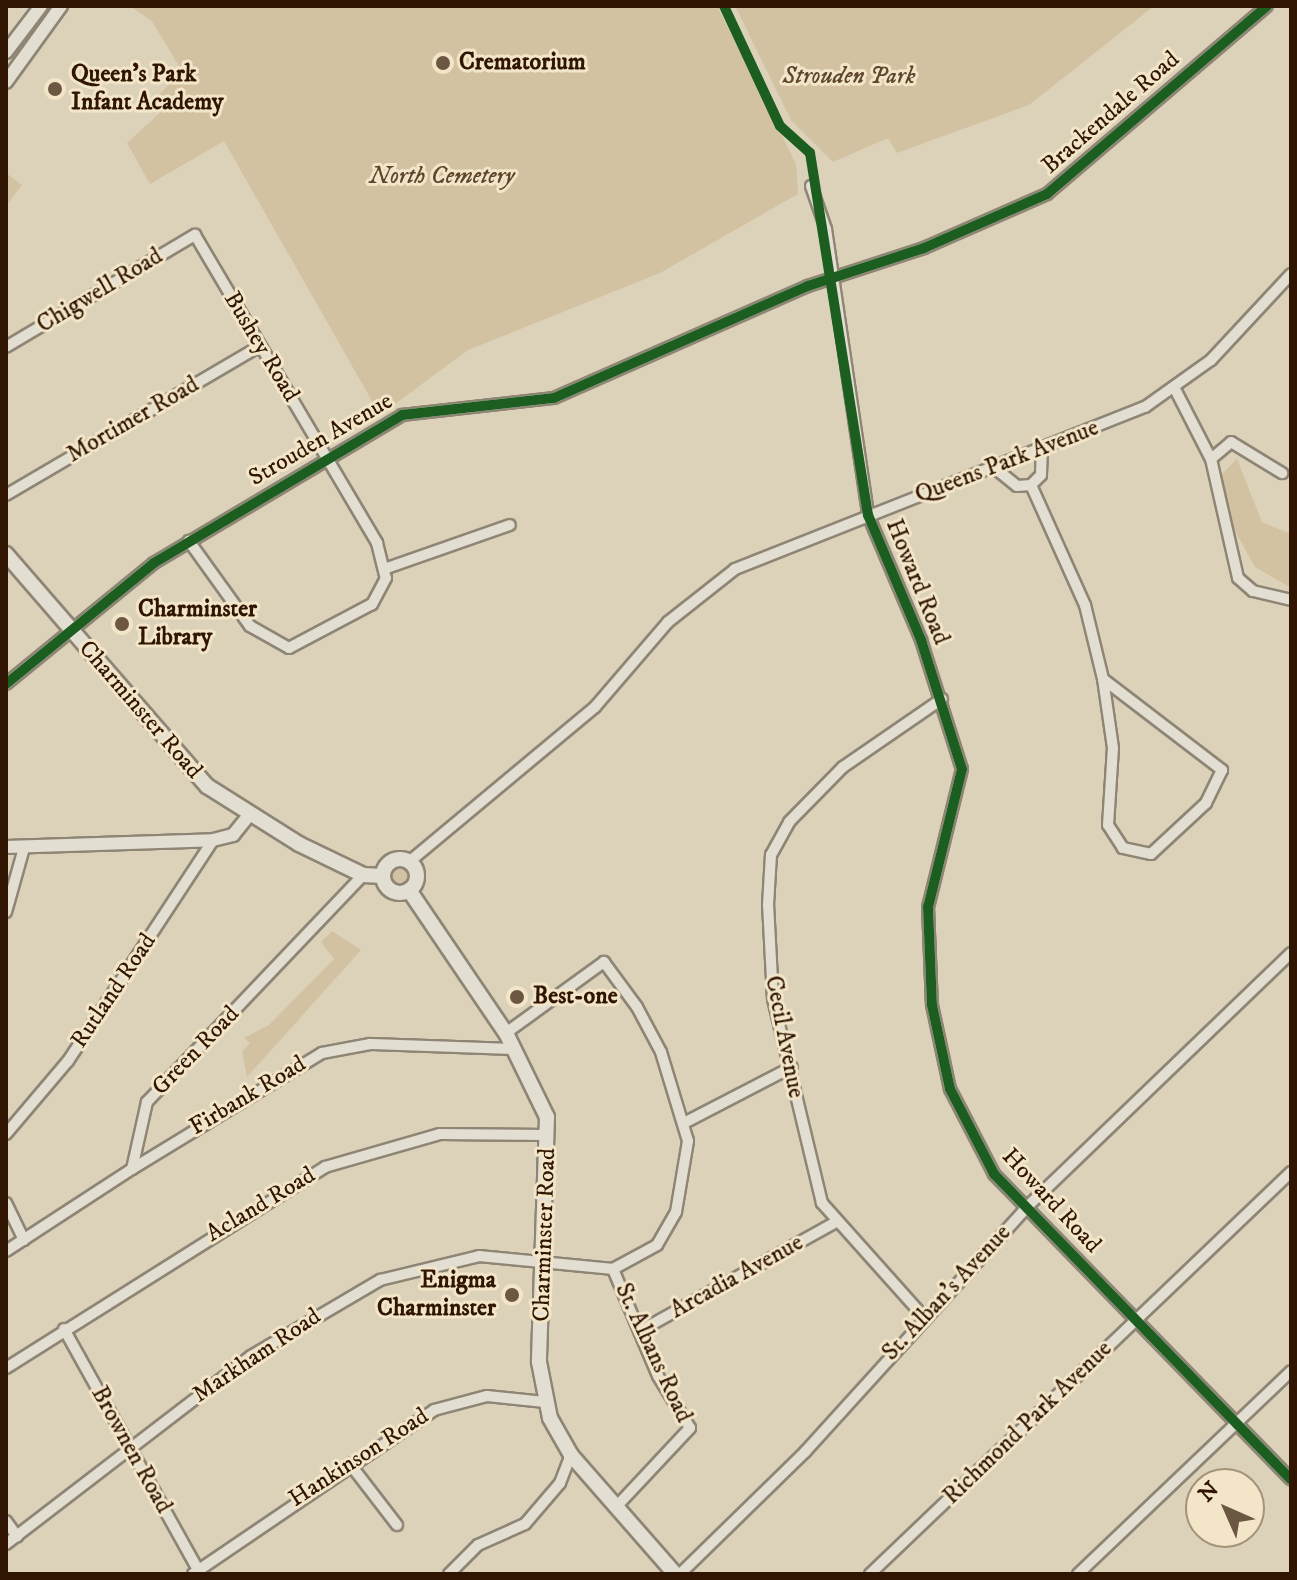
<!DOCTYPE html>
<style>
body{margin:0}
#map{position:relative;width:1297px;height:1580px;overflow:hidden;background:#dcd1b9;font-family:"IM FELL DW Pica",serif}
div>[style]{position:absolute}
.green>*{inset:0;background:#d3c2a1}
.round{border-radius:50%}
.roads{filter:drop-shadow(2px 0 #8e8575) drop-shadow(-2px 0 #8e8575) drop-shadow(0 2px #8e8575) drop-shadow(0 -2px #8e8575)}
.minor>*{height:10px;margin:-5px;padding:0 5px;transform-origin:5px;border-radius:5px;background:#e3ded2}
.tertiary>*{height:12px;margin:-6px;padding:0 6px;transform-origin:6px;border-radius:6px;background:#e3ded2}
.secondary>*{height:14px;margin:-7px;padding:0 7px;transform-origin:7px;border-radius:7px;background:#e3ded2}
.secondary>.ring{margin:-7px;padding:0;box-sizing:content-box;background:none;border:14px solid #e3ded2;border-radius:50%}
.cycleway>*{height:10px;margin:-5px;padding:0 5px;transform-origin:5px;border-radius:5px;background:#1b5e20}
.dots>*{width:22px;height:22px;translate:-50% -50%;box-sizing:border-box;border:4px solid #f2e5c8;border-radius:50%}
span{translate:-50% -50%;white-space:nowrap;text-align:center;line-height:1.15;-webkit-text-stroke:6px #f2e5c8;paint-order:stroke}
.poi-label{font-size:24px;color:#301602;font-weight:700}
.left{translate:0 -50%;text-align:left}
.right{translate:-100% -50%;text-align:right}
.park-label{font-size:24px;color:#5e462c;font-style:italic}
.street-label{font-size:24px;color:#301602}
.frame{position:absolute;inset:0;border:8px solid #301602;pointer-events:none}
.north{position:absolute;left:1185px;top:1468px;width:80px;height:80px;box-sizing:border-box;background:#f2e5c8;border:2px solid #a49279;border-radius:50%;rotate:315deg;font-size:22px;font-weight:700;line-height:32px;text-align:center;color:#301602}
.north::after{content:'';display:block;margin:auto;width:28px;height:36px;background:#6c5742;clip-path:polygon(50% 0,100% 100%,50% 72%,0 100%)}
</style>
<div id="map">
<div class="green">
<div style="clip-path:polygon(130px 6px,717px 6px,796px 164px,798px 194px,660px 273px,468px 350px,380px 415px,224px 141px,150px 184px,127px 143px,163px 110px,155px 99px,182px 71px,152px 21px)"></div>
<div style="clip-path:polygon(735px 6px,1154px 6px,1029px 105px,897px 153px,888px 138px,833px 162px,791px 120px)"></div>
<div style="clip-path:polygon(6px 173px,22px 185px,6px 206px)"></div>
<div style="clip-path:polygon(1237px 459px,1262px 522px,1291px 534px,1291px 588px,1255px 567px,1235px 531px,1220px 476px)"></div>
<div class="round" style="left:391px;top:867px;width:18px;height:18px"></div>
<div style="clip-path:polygon(332px 931px,361px 950px,247px 1077px,242px 1052px,250px 1043px,244px 1038px,269px 1025px,334px 959px,321px 942px)"></div>
</div>
<div class="roads">
<div class="minor">
<div style="left:811px;top:186px;width:46px;rotate:70.8deg"></div>
<div style="left:826px;top:229px;width:289px;rotate:81.6deg"></div>
<div style="left:868px;top:515px;width:136px;rotate:67deg"></div>
<div style="left:921px;top:640px;width:135px;rotate:72.4deg"></div>
<div style="left:962px;top:769px;width:142px;rotate:103.8deg"></div>
<div style="left:928px;top:907px;width:98px;rotate:87.7deg"></div>
<div style="left:932px;top:1005px;width:86px;rotate:77.9deg"></div>
<div style="left:950px;top:1089px;width:96px;rotate:62.6deg"></div>
<div style="left:994px;top:1174px;width:426px;rotate:45.8deg"></div>
<div style="left:6px;top:347px;width:220px;rotate:-30.7deg"></div>
<div style="left:195px;top:235px;width:358px;rotate:59.4deg"></div>
<div style="left:377px;top:543px;width:36px;rotate:76deg"></div>
<div style="left:386px;top:578px;width:30px;rotate:118deg"></div>
<div style="left:372px;top:604px;width:94px;rotate:152.1deg"></div>
<div style="left:289px;top:648px;width:45px;rotate:-150.6deg"></div>
<div style="left:250px;top:626px;width:105px;rotate:-125.7deg"></div>
<div style="left:1176px;top:391px;width:76px;rotate:62.8deg"></div>
<div style="left:1211px;top:459px;width:122px;rotate:77.2deg"></div>
<div style="left:1238px;top:578px;width:20px;rotate:41deg"></div>
<div style="left:1253px;top:591px;width:39px;rotate:13deg"></div>
<div style="left:1211px;top:459px;width:26px;rotate:-40deg"></div>
<div style="left:1231px;top:442px;width:60px;rotate:31.3deg"></div>
<div style="left:996px;top:469px;width:27px;rotate:39deg"></div>
<div style="left:1017px;top:486px;width:14px;rotate:-4deg"></div>
<div style="left:1031px;top:485px;width:14px;rotate:-45deg"></div>
<div style="left:1041px;top:475px;width:24px;rotate:-88deg"></div>
<div style="left:1031px;top:485px;width:132px;rotate:65.8deg"></div>
<div style="left:1085px;top:605px;width:76px;rotate:76.3deg"></div>
<div style="left:1103px;top:679px;width:150px;rotate:37.4deg"></div>
<div style="left:1222px;top:770px;width:37px;rotate:116deg"></div>
<div style="left:1206px;top:803px;width:75px;rotate:137.2deg"></div>
<div style="left:1151px;top:854px;width:29px;rotate:-168deg"></div>
<div style="left:1123px;top:848px;width:27px;rotate:-123deg"></div>
<div style="left:1108px;top:825px;width:77px;rotate:-86.3deg"></div>
<div style="left:1113px;top:748px;width:70px;rotate:-98.2deg"></div>
<div style="left:6px;top:495px;width:294px;rotate:-30.4deg"></div>
<div style="left:387px;top:568px;width:130px;rotate:-19.3deg"></div>
<div style="left:6px;top:684px;width:191px;rotate:-39.3deg"></div>
<div style="left:154px;top:563px;width:289px;rotate:-30.8deg"></div>
<div style="left:402px;top:415px;width:153px;rotate:-6.4deg"></div>
<div style="left:554px;top:398px;width:278px;rotate:-23.8deg"></div>
<div style="left:808px;top:286px;width:122px;rotate:-18.1deg"></div>
<div style="left:924px;top:248px;width:134px;rotate:-23.7deg"></div>
<div style="left:1047px;top:194px;width:289px;rotate:-40.5deg"></div>
<div style="left:409px;top:862px;width:242px;rotate:-39.8deg"></div>
<div style="left:595px;top:707px;width:112px;rotate:-49.3deg"></div>
<div style="left:668px;top:622px;width:85px;rotate:-38.3deg"></div>
<div style="left:735px;top:569px;width:441px;rotate:-21.6deg"></div>
<div style="left:1145px;top:407px;width:81px;rotate:-35.5deg"></div>
<div style="left:1211px;top:360px;width:117px;rotate:-47.1deg"></div>
<div style="left:6px;top:912px;width:66px;rotate:-74.3deg"></div>
<div style="left:686px;top:1122px;width:119px;rotate:-27.4deg"></div>
<div style="left:6px;top:1134px;width:96px;rotate:-49.7deg"></div>
<div style="left:68px;top:1061px;width:264px;rotate:-56.7deg"></div>
<div style="left:132px;top:1169px;width:223px;rotate:-31.4deg"></div>
<div style="left:322px;top:1053px;width:49px;rotate:-10.6deg"></div>
<div style="left:370px;top:1044px;width:145px;rotate:2deg"></div>
<div style="left:6px;top:1203px;width:41px;rotate:64.1deg"></div>
<div style="left:6px;top:1251px;width:150px;rotate:-33.1deg"></div>
<div style="left:132px;top:1169px;width:69px;rotate:-77.4deg"></div>
<div style="left:147px;top:1102px;width:313px;rotate:-46.4deg"></div>
<div style="left:613px;top:1269px;width:116px;rotate:67.2deg"></div>
<div style="left:658px;top:1376px;width:61px;rotate:58.4deg"></div>
<div style="left:690px;top:1428px;width:105px;rotate:133.1deg"></div>
<div style="left:923px;top:1316px;width:152px;rotate:-131.8deg"></div>
<div style="left:822px;top:1203px;width:210px;rotate:-103.5deg"></div>
<div style="left:773px;top:999px;width:94px;rotate:-93deg"></div>
<div style="left:768px;top:905px;width:50px;rotate:-86.6deg"></div>
<div style="left:771px;top:855px;width:38px;rotate:-61deg"></div>
<div style="left:789px;top:822px;width:77px;rotate:-45.5deg"></div>
<div style="left:843px;top:767px;width:120px;rotate:-34.5deg"></div>
<div style="left:64px;top:1329px;width:276px;rotate:60.9deg"></div>
<div style="left:640px;top:1331px;width:222px;rotate:-29.1deg"></div>
<div style="left:6px;top:1368px;width:377px;rotate:-32.2deg"></div>
<div style="left:325px;top:1167px;width:120px;rotate:-16deg"></div>
<div style="left:440px;top:1134px;width:108px;rotate:0.5deg"></div>
<div style="left:350px;top:1464px;width:77px;rotate:52.4deg"></div>
<div style="left:6px;top:1521px;width:19px;rotate:54deg"></div>
<div style="left:6px;top:1544px;width:309px;rotate:-37.5deg"></div>
<div style="left:251px;top:1356px;width:150px;rotate:-30.5deg"></div>
<div style="left:380px;top:1280px;width:102px;rotate:-13.6deg"></div>
<div style="left:479px;top:1256px;width:135px;rotate:5.5deg"></div>
<div style="left:613px;top:1269px;width:50px;rotate:-28.6deg"></div>
<div style="left:657px;top:1245px;width:38px;rotate:-60deg"></div>
<div style="left:676px;top:1212px;width:72px;rotate:-80.4deg"></div>
<div style="left:688px;top:1141px;width:93px;rotate:-106.9deg"></div>
<div style="left:661px;top:1052px;width:51px;rotate:-118.1deg"></div>
<div style="left:637px;top:1007px;width:56px;rotate:-126.3deg"></div>
<div style="left:604px;top:962px;width:121px;rotate:144.1deg"></div>
<div style="left:193px;top:1574px;width:292px;rotate:-34.2deg"></div>
<div style="left:434px;top:1410px;width:55px;rotate:-14.8deg"></div>
<div style="left:487px;top:1396px;width:58px;rotate:5.9deg"></div>
<div style="left:449px;top:1574px;width:41px;rotate:-45deg"></div>
<div style="left:478px;top:1545px;width:51px;rotate:-24.1deg"></div>
<div style="left:525px;top:1524px;width:54px;rotate:-49.5deg"></div>
<div style="left:560px;top:1483px;width:30px;rotate:-69deg"></div>
<div style="left:680px;top:1574px;width:175px;rotate:-44.3deg"></div>
<div style="left:805px;top:1452px;width:331px;rotate:-47.8deg"></div>
<div style="left:1027px;top:1207px;width:366px;rotate:-43.9deg"></div>
<div style="left:870px;top:1574px;width:582px;rotate:-43.68deg"></div>
<div style="left:1078px;top:1574px;width:294px;rotate:-43.6deg"></div>
</div>
<div class="tertiary">
<div style="left:6px;top:52px;width:58px;rotate:-52.7deg"></div>
<div style="left:6px;top:82px;width:94px;rotate:-54.1deg"></div>
<div style="left:6px;top:847px;width:207px;rotate:-1.9deg"></div>
<div style="left:213px;top:840px;width:21px;rotate:-14deg"></div>
<div style="left:233px;top:835px;width:26px;rotate:-51deg"></div>
</div>
<div class="secondary">
<div style="left:6px;top:554px;width:307px;rotate:49.1deg"></div>
<div style="left:207px;top:786px;width:109px;rotate:32.2deg"></div>
<div style="left:299px;top:844px;width:71px;rotate:25.8deg"></div>
<div style="left:363px;top:875px;width:20px;rotate:3deg"></div>
<div class="ring" style="left:383px;top:859px;width:20px;height:20px"></div>
<div style="left:409px;top:890px;width:173px;rotate:55.9deg"></div>
<div style="left:506px;top:1033px;width:93px;rotate:64deg"></div>
<div style="left:547px;top:1117px;width:245px;rotate:91.9deg"></div>
<div style="left:539px;top:1362px;width:57px;rotate:78.9deg"></div>
<div style="left:550px;top:1418px;width:43px;rotate:60.4deg"></div>
<div style="left:571px;top:1455px;width:158px;rotate:48.8deg"></div>
</div>
</div>
<div class="cycleway">
<div style="left:724px;top:6px;width:132px;rotate:65deg"></div>
<div style="left:780px;top:126px;width:40px;rotate:42deg"></div>
<div style="left:810px;top:153px;width:367px;rotate:80.9deg"></div>
<div style="left:868px;top:515px;width:136px;rotate:67deg"></div>
<div style="left:921px;top:640px;width:135px;rotate:72.4deg"></div>
<div style="left:962px;top:769px;width:142px;rotate:103.8deg"></div>
<div style="left:928px;top:907px;width:98px;rotate:87.7deg"></div>
<div style="left:932px;top:1005px;width:86px;rotate:77.9deg"></div>
<div style="left:950px;top:1089px;width:96px;rotate:62.6deg"></div>
<div style="left:994px;top:1174px;width:426px;rotate:45.8deg"></div>
<div style="left:6px;top:684px;width:191px;rotate:-39.3deg"></div>
<div style="left:154px;top:563px;width:289px;rotate:-30.8deg"></div>
<div style="left:402px;top:415px;width:153px;rotate:-6.4deg"></div>
<div style="left:554px;top:398px;width:278px;rotate:-23.8deg"></div>
<div style="left:808px;top:286px;width:122px;rotate:-18.1deg"></div>
<div style="left:924px;top:248px;width:134px;rotate:-23.7deg"></div>
<div style="left:1047px;top:194px;width:289px;rotate:-40.5deg"></div>
</div>
<div class="dots">
<div style="left:443px;top:63px;background:#6c5742"></div>
<div style="left:55px;top:89px;background:#6c5742"></div>
<div style="left:122px;top:624px;background:#6c5742"></div>
<div style="left:517px;top:997px;background:#6c5742"></div>
<div style="left:512px;top:1295px;background:#6c5742"></div>
</div>
<div class="poi-label">
<span class="left" style="left:459px;top:63px">Crematorium</span>
<span class="left" style="left:71px;top:89px">Queen's Park<br>Infant Academy</span>
<span class="left" style="left:138px;top:624px">Charminster<br>Library</span>
<span class="left" style="left:533px;top:997px">Best-one</span>
<span class="right" style="left:496px;top:1295px">Enigma<br>Charminster</span>
</div>
<div class="park-label">
<span style="left:849px;top:77px">Strouden Park</span>
<span style="left:442px;top:177px">North Cemetery</span>
</div>
<div class="street-label">
<span style="left:1111px;top:113px;rotate:-41deg">Brackendale Road</span>
<span style="left:100px;top:291px;rotate:-31deg">Chigwell Road</span>
<span style="left:261px;top:347px;rotate:59deg">Bushey Road</span>
<span style="left:133px;top:420px;rotate:-30deg">Mortimer Road</span>
<span style="left:321px;top:440px;rotate:-30deg">Strouden Avenue</span>
<span style="left:1007px;top:462px;rotate:-21deg">Queens Park Avenue</span>
<span style="left:917px;top:582px;rotate:68deg">Howard Road</span>
<span style="left:140px;top:710px;rotate:49deg">Charminster Road</span>
<span style="left:114px;top:991px;rotate:-56deg">Rutland Road</span>
<span style="left:784px;top:1037px;rotate:79deg">Cecil Avenue</span>
<span style="left:196px;top:1051px;rotate:-46deg">Green Road</span>
<span style="left:248px;top:1096px;rotate:-31deg">Firbank Road</span>
<span style="left:1051px;top:1201px;rotate:47deg">Howard Road</span>
<span style="left:261px;top:1205px;rotate:-31deg">Acland Road</span>
<span style="left:545px;top:1235px;rotate:-88deg">Charminster Road</span>
<span style="left:737px;top:1277px;rotate:-29deg">Arcadia Avenue</span>
<span style="left:947px;top:1293px;rotate:-47deg">St. Alban's Avenue</span>
<span style="left:653px;top:1353px;rotate:65deg">St. Albans Road</span>
<span style="left:257px;top:1356px;rotate:-34deg">Markham Road</span>
<span style="left:1028px;top:1423px;rotate:-44deg">Richmond Park Avenue</span>
<span style="left:131px;top:1450px;rotate:61deg">Brownen Road</span>
<span style="left:359px;top:1458px;rotate:-33deg">Hankinson Road</span>
</div>
<div class="frame"></div>
<div class="north">N</div>
</div>
